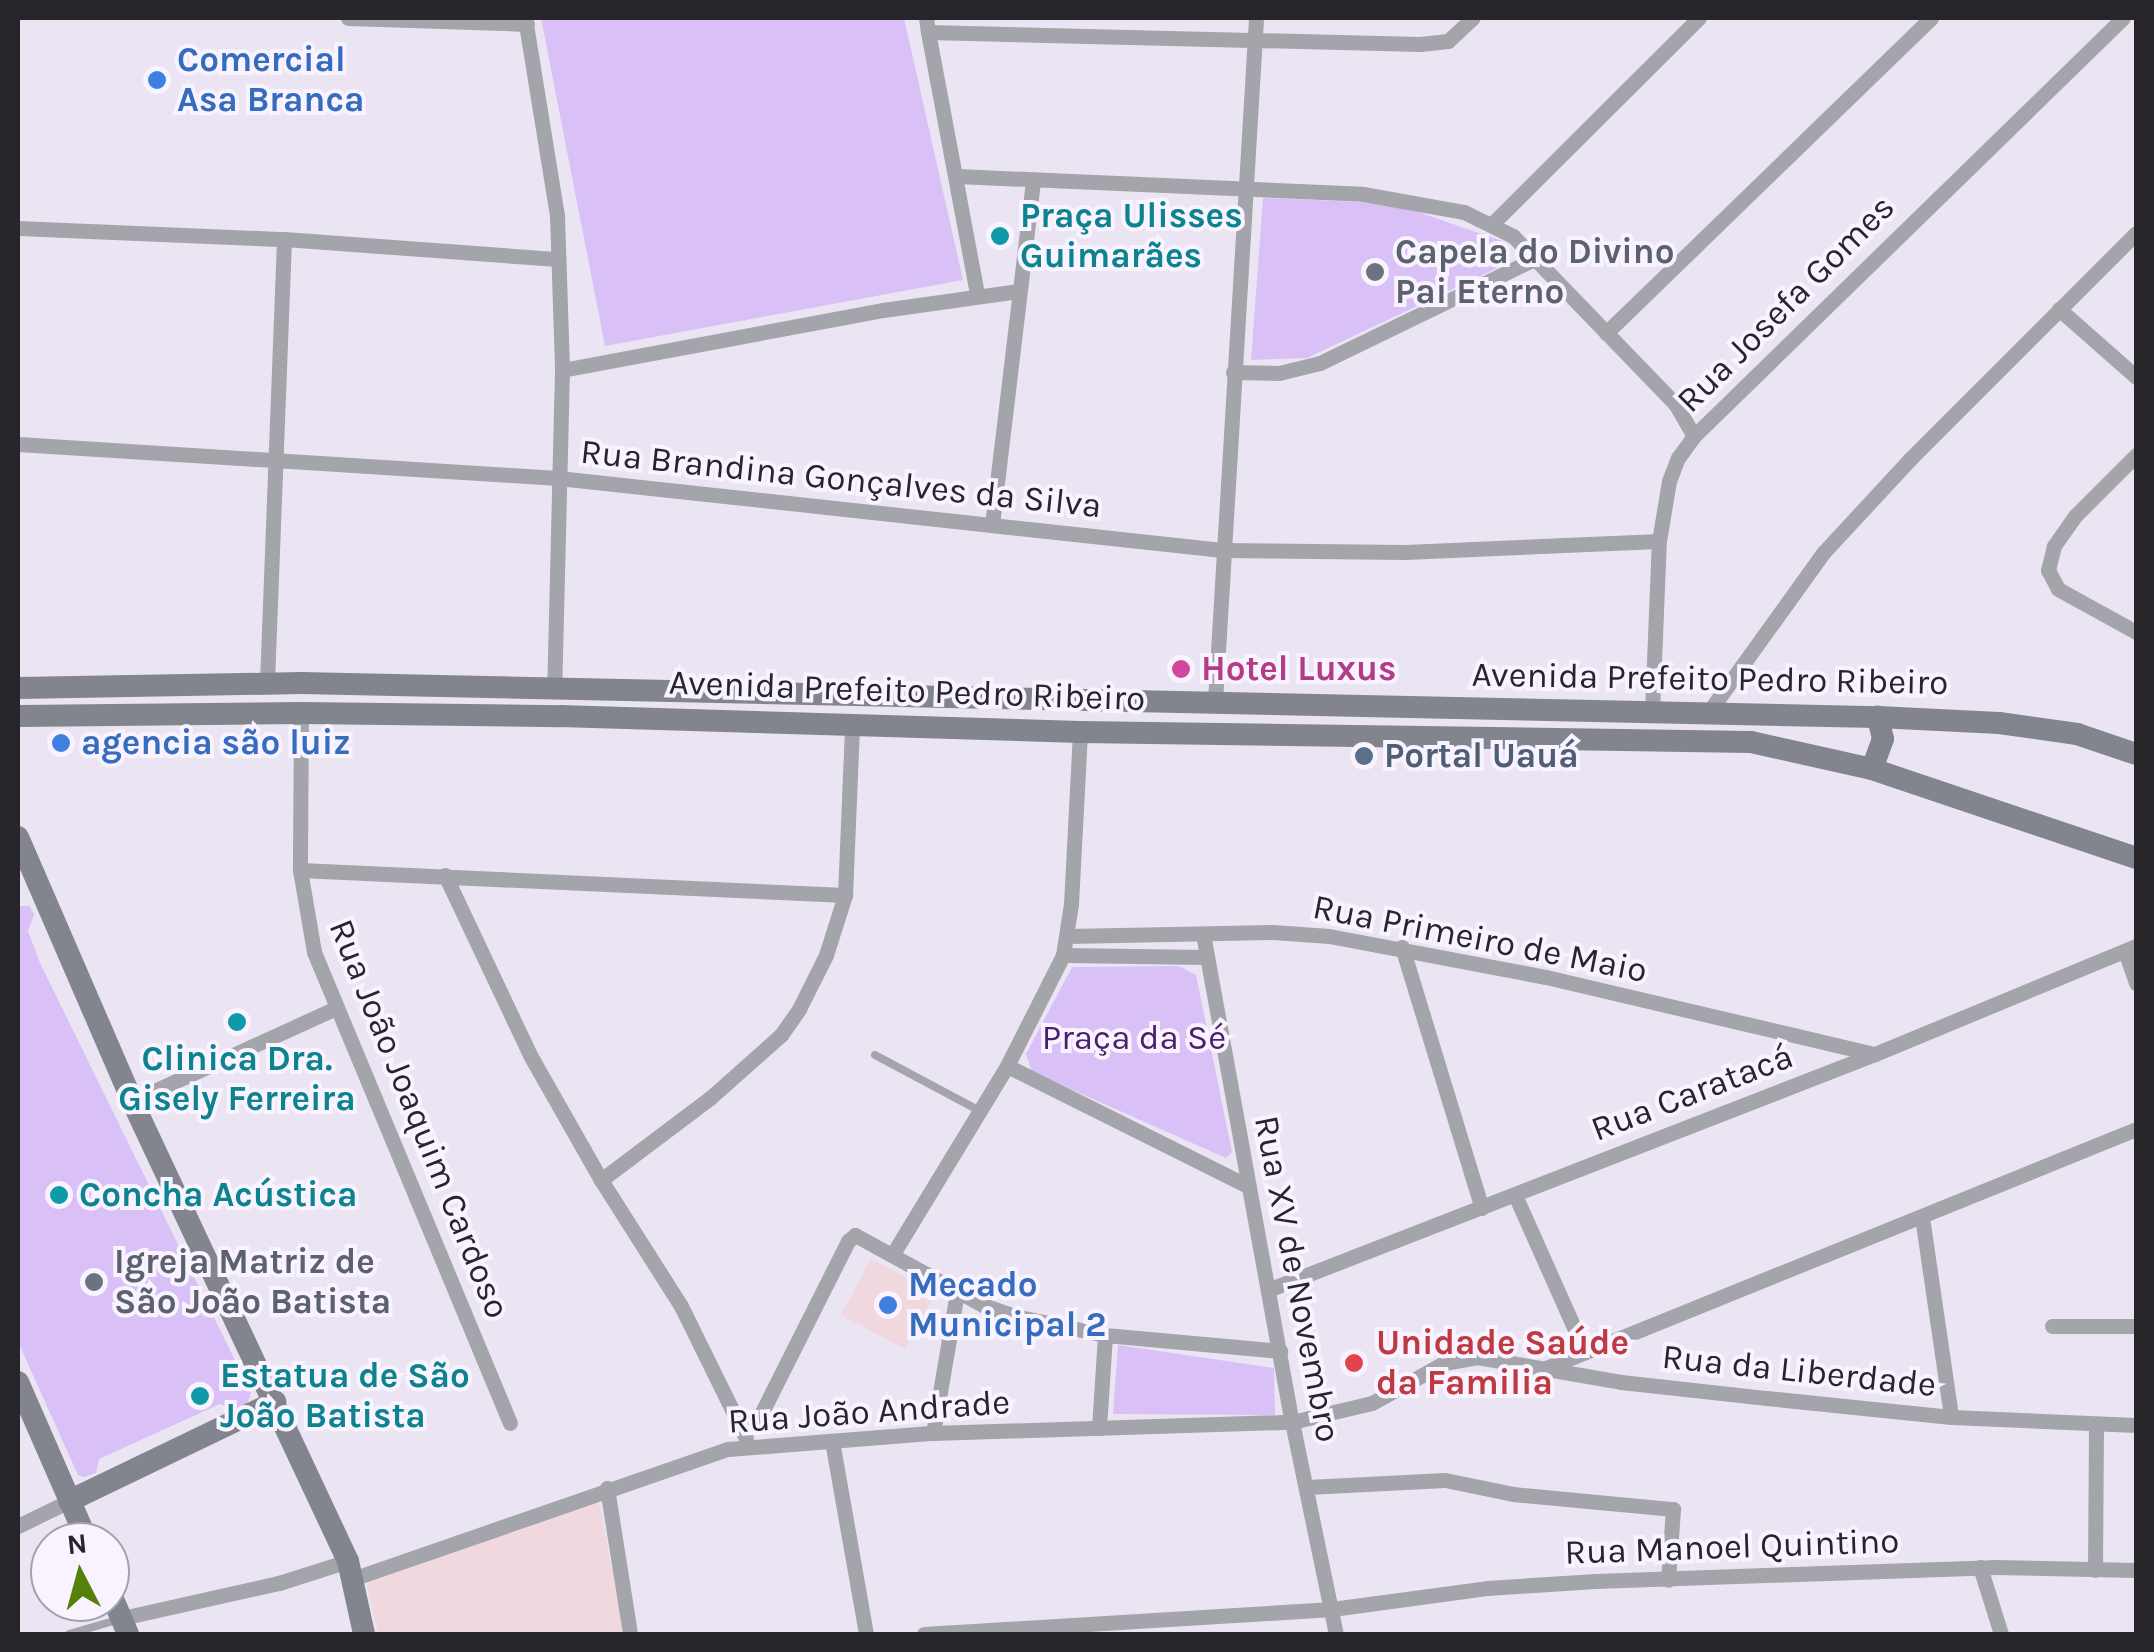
<!DOCTYPE html>
<meta charset="utf-8">
<style>
body{margin:0}
#map{position:relative;width:2154px;height:1652px;overflow:hidden;background:#ebe5f3;font-family:Karla,sans-serif}
div>[style]{position:absolute}
.commercial>*{inset:0;background:#f1d7de}
.green>*{inset:0;background:#d9c1f7}
.lane>*{height:8px;margin:-4px;padding:0 4px;transform-origin:4px;border-radius:4px;background:#a3a5ab}
.street>*{height:15px;margin:-7.5px;padding:0 7.5px;transform-origin:7.5px;border-radius:7.5px;background:#a3a5ab}
.secondary>*{height:22px;margin:-11px;padding:0 11px;transform-origin:11px;border-radius:11px;background:#82858d}
.dots>*{width:28px;height:28px;translate:-50% -50%;box-sizing:border-box;border:5px solid #f8f3ff;border-radius:50%}
span{translate:-50% -50%;white-space:nowrap;text-align:center;line-height:1.15;-webkit-text-stroke:8px #f8f3ff;paint-order:stroke}
.shop-label{font-size:35px;color:#366cbe;font-weight:700}
.left{translate:0 -50%;text-align:left}
.culture-label{font-size:35px;color:#0d838f;font-weight:700}
.worship-label{font-size:35px;color:#5b616d;font-weight:700}
.street-label{font-size:35px;color:#27252a}
.hotel-label{font-size:35px;color:#b23c85;font-weight:700}
.service-label{font-size:35px;color:#4e5e75;font-weight:700}
.park-label{font-size:35px;color:#48206c}
.health-label{font-size:35px;color:#be3a42;font-weight:700}
.frame{position:absolute;inset:0;border:20px solid #27252a;pointer-events:none}
.north{position:absolute;left:30px;top:1522px;width:100px;height:100px;box-sizing:border-box;background:#f8f3ff;border:2px solid #a4a1aa;border-radius:50%;rotate:354deg;font-size:28px;font-weight:700;line-height:40px;text-align:center;color:#27252a}
.north::after{content:'';display:block;margin:auto;width:35px;height:45px;background:#558109;clip-path:polygon(50% 0,100% 100%,50% 72%,0 100%)}
</style>
<div id="map">
<div class="commercial">
<div style="clip-path:polygon(871px 1258px,935px 1294px,905px 1349px,841px 1315px)"></div>
<div style="clip-path:polygon(598px 1498px,625px 1634px,378px 1634px,366px 1582px)"></div>
</div>
<div class="green">
<div style="clip-path:polygon(541px 18px,904px 18px,963px 280px,605px 346px)"></div>
<div style="clip-path:polygon(1263px 198px,1361px 202px,1415px 211px,1508px 243px,1510px 262px,1307px 358px,1251px 360px)"></div>
<div style="clip-path:polygon(18px 906px,30px 906px,34px 915px,28px 931px,40px 963px,251px 1393px,247px 1404px,235px 1410px,220px 1404px,99px 1459px,96px 1473px,84px 1477px,78px 1475px,18px 1342px)"></div>
<div style="clip-path:polygon(1179px 966px,1196px 975px,1232px 1152px,1226px 1158px,1032px 1072px,1026px 1054px,1072px 967px)"></div>
<div style="clip-path:polygon(1118px 1345px,1274px 1368px,1275px 1415px,1113px 1414px)"></div>
</div>
<div class="lane">
<div style="left:875px;top:1055px;width:119px;rotate:28.1deg"></div>
<div style="left:69px;top:1634px;width:50px;rotate:-16.3deg"></div>
</div>
<div class="street">
<div style="left:348px;top:18px;width:179px;rotate:1.9deg"></div>
<div style="left:525px;top:18px;width:201px;rotate:80.8deg"></div>
<div style="left:557px;top:216px;width:154px;rotate:88.1deg"></div>
<div style="left:562px;top:370px;width:318px;rotate:91.4deg"></div>
<div style="left:926px;top:18px;width:14px;rotate:82deg"></div>
<div style="left:928px;top:32px;width:492px;rotate:1.4deg"></div>
<div style="left:1420px;top:44px;width:28px;rotate:-6deg"></div>
<div style="left:1448px;top:41px;width:34px;rotate:-43deg"></div>
<div style="left:928px;top:32px;width:268px;rotate:79.4deg"></div>
<div style="left:957px;top:176px;width:406px;rotate:2.5deg"></div>
<div style="left:1363px;top:194px;width:103px;rotate:10.1deg"></div>
<div style="left:1464px;top:212px;width:55px;rotate:26.1deg"></div>
<div style="left:1513px;top:236px;width:235px;rotate:46deg"></div>
<div style="left:1676px;top:405px;width:36px;rotate:60deg"></div>
<div style="left:1493px;top:223px;width:291px;rotate:-44.9deg"></div>
<div style="left:18px;top:228px;width:266px;rotate:2.4deg"></div>
<div style="left:284px;top:239px;width:275px;rotate:4.2deg"></div>
<div style="left:2059px;top:309px;width:103px;rotate:41.4deg"></div>
<div style="left:1606px;top:333px;width:453px;rotate:-44.1deg"></div>
<div style="left:562px;top:370px;width:327px;rotate:-10.6deg"></div>
<div style="left:883px;top:310px;width:137px;rotate:-8deg"></div>
<div style="left:1233px;top:372px;width:46px;rotate:1.2deg"></div>
<div style="left:1279px;top:373px;width:42px;rotate:-13.7deg"></div>
<div style="left:1320px;top:363px;width:240px;rotate:-25.9deg"></div>
<div style="left:18px;top:444px;width:541px;rotate:3.6deg"></div>
<div style="left:558px;top:478px;width:668px;rotate:6.19deg"></div>
<div style="left:1222px;top:550px;width:183px;rotate:0.6deg"></div>
<div style="left:1405px;top:552px;width:254px;rotate:-2.5deg"></div>
<div style="left:2136px;top:455px;width:86px;rotate:135deg"></div>
<div style="left:2075px;top:516px;width:37px;rotate:125deg"></div>
<div style="left:2054px;top:546px;width:25px;rotate:104deg"></div>
<div style="left:2048px;top:570px;width:21px;rotate:62deg"></div>
<div style="left:2058px;top:589px;width:89px;rotate:28.9deg"></div>
<div style="left:992px;top:525px;width:348px;rotate:-83.2deg"></div>
<div style="left:267px;top:682px;width:443px;rotate:-87.8deg"></div>
<div style="left:1215px;top:701px;width:684px;rotate:-86.56deg"></div>
<div style="left:1652px;top:712px;width:171px;rotate:-87.7deg"></div>
<div style="left:1659px;top:541px;width:61px;rotate:-80.5deg"></div>
<div style="left:1669px;top:481px;width:25px;rotate:-69deg"></div>
<div style="left:1678px;top:458px;width:27px;rotate:-54deg"></div>
<div style="left:1694px;top:436px;width:599px;rotate:-44.26deg"></div>
<div style="left:301px;top:713px;width:157px;rotate:90.4deg"></div>
<div style="left:300px;top:870px;width:83px;rotate:80.3deg"></div>
<div style="left:314px;top:952px;width:510px;rotate:67.41deg"></div>
<div style="left:1708px;top:713px;width:197px;rotate:-54.3deg"></div>
<div style="left:1823px;top:553px;width:129px;rotate:-47.2deg"></div>
<div style="left:1911px;top:458px;width:318px;rotate:-45deg"></div>
<div style="left:300px;top:870px;width:546px;rotate:2.63deg"></div>
<div style="left:445px;top:875px;width:199px;rotate:64.7deg"></div>
<div style="left:530px;top:1055px;width:144px;rotate:60.4deg"></div>
<div style="left:601px;top:1180px;width:149px;rotate:57.6deg"></div>
<div style="left:681px;top:1306px;width:147px;rotate:63.8deg"></div>
<div style="left:1203px;top:934px;width:496px;rotate:79.7deg"></div>
<div style="left:1292px;top:1422px;width:217px;rotate:78.3deg"></div>
<div style="left:1068px;top:936px;width:205px;rotate:-1.1deg"></div>
<div style="left:1273px;top:932px;width:56px;rotate:4.1deg"></div>
<div style="left:1329px;top:936px;width:221px;rotate:10.7deg"></div>
<div style="left:1546px;top:977px;width:338px;rotate:13.2deg"></div>
<div style="left:1402px;top:947px;width:273px;rotate:73deg"></div>
<div style="left:2125px;top:951px;width:34px;rotate:71deg"></div>
<div style="left:1063px;top:955px;width:144px;rotate:0.8deg"></div>
<div style="left:1007px;top:1066px;width:269px;rotate:26.5deg"></div>
<div style="left:132px;top:1101px;width:224px;rotate:-24.5deg"></div>
<div style="left:601px;top:1180px;width:136px;rotate:-37deg"></div>
<div style="left:710px;top:1098px;width:95px;rotate:-41.6deg"></div>
<div style="left:781px;top:1035px;width:32px;rotate:-55deg"></div>
<div style="left:799px;top:1009px;width:60px;rotate:-63.4deg"></div>
<div style="left:826px;top:955px;width:63px;rotate:-72.4deg"></div>
<div style="left:845px;top:895px;width:170px;rotate:-87.6deg"></div>
<div style="left:1515px;top:1195px;width:172px;rotate:66deg"></div>
<div style="left:1922px;top:1217px;width:202px;rotate:81.7deg"></div>
<div style="left:894px;top:1252px;width:218px;rotate:-58.7deg"></div>
<div style="left:1007px;top:1066px;width:124px;rotate:-63.2deg"></div>
<div style="left:1063px;top:955px;width:52px;rotate:-81.1deg"></div>
<div style="left:1071px;top:904px;width:172px;rotate:-87deg"></div>
<div style="left:1268px;top:1290px;width:651px;rotate:-21.25deg"></div>
<div style="left:1875px;top:1054px;width:282px;rotate:-22.5deg"></div>
<div style="left:2052px;top:1326px;width:84px"></div>
<div style="left:1546px;top:1368px;width:637px;rotate:-22.05deg"></div>
<div style="left:1099px;top:1428px;width:93px;rotate:-86.3deg"></div>
<div style="left:742px;top:1431px;width:16px;rotate:-27deg"></div>
<div style="left:756px;top:1424px;width:205px;rotate:-63.3deg"></div>
<div style="left:848px;top:1241px;width:9px;rotate:-41deg"></div>
<div style="left:855px;top:1235px;width:146px;rotate:28.7deg"></div>
<div style="left:983px;top:1305px;width:34px;rotate:19deg"></div>
<div style="left:1015px;top:1316px;width:92px;rotate:11.9deg"></div>
<div style="left:1105px;top:1335px;width:176px;rotate:5.2deg"></div>
<div style="left:933px;top:1433px;width:143px;rotate:-80.3deg"></div>
<div style="left:832px;top:1441px;width:196px;rotate:80deg"></div>
<div style="left:1307px;top:1487px;width:138px;rotate:-2.9deg"></div>
<div style="left:1445px;top:1480px;width:69px;rotate:11.6deg"></div>
<div style="left:1513px;top:1494px;width:161px;rotate:5.4deg"></div>
<div style="left:1673px;top:1509px;width:71px;rotate:94deg"></div>
<div style="left:607px;top:1488px;width:148px;rotate:81deg"></div>
<div style="left:18px;top:1526px;width:57px;rotate:-26.1deg"></div>
<div style="left:1980px;top:1567px;width:70px;rotate:72.6deg"></div>
<div style="left:2095px;top:1570px;width:145px;rotate:-89.6deg"></div>
<div style="left:352px;top:1579px;width:398px;rotate:-19.1deg"></div>
<div style="left:728px;top:1449px;width:206px;rotate:-4.5deg"></div>
<div style="left:933px;top:1433px;width:359px;rotate:-1.8deg"></div>
<div style="left:1292px;top:1422px;width:82px;rotate:-13.4deg"></div>
<div style="left:1372px;top:1403px;width:82px;rotate:-29.1deg"></div>
<div style="left:1444px;top:1363px;width:34px;rotate:-10deg"></div>
<div style="left:1477px;top:1357px;width:146px;rotate:9.8deg"></div>
<div style="left:1621px;top:1382px;width:147px;rotate:6.3deg"></div>
<div style="left:1767px;top:1398px;width:185px;rotate:5.9deg"></div>
<div style="left:1951px;top:1417px;width:185px;rotate:2.5deg"></div>
<div style="left:122px;top:1618px;width:161px;rotate:-12.6deg"></div>
<div style="left:279px;top:1583px;width:72px;rotate:-17.7deg"></div>
<div style="left:924px;top:1634px;width:409px;rotate:-3.5deg"></div>
<div style="left:1332px;top:1609px;width:156px;rotate:-7.7deg"></div>
<div style="left:1487px;top:1588px;width:108px;rotate:-3.7deg"></div>
<div style="left:1595px;top:1581px;width:397px;rotate:-2deg"></div>
<div style="left:1992px;top:1567px;width:144px;rotate:1.2deg"></div>
</div>
<div class="secondary">
<div style="left:18px;top:688px;width:283px;rotate:-1deg"></div>
<div style="left:301px;top:683px;width:1577px;rotate:1.24deg"></div>
<div style="left:1878px;top:717px;width:121px;rotate:2.8deg"></div>
<div style="left:1999px;top:723px;width:79px;rotate:8deg"></div>
<div style="left:2077px;top:734px;width:62px;rotate:18.7deg"></div>
<div style="left:18px;top:716px;width:283px;rotate:-0.6deg"></div>
<div style="left:301px;top:713px;width:259px;rotate:0.7deg"></div>
<div style="left:560px;top:716px;width:520px;rotate:1.76deg"></div>
<div style="left:1080px;top:732px;width:671px;rotate:0.85deg"></div>
<div style="left:1751px;top:742px;width:124px;rotate:12.6deg"></div>
<div style="left:1872px;top:769px;width:279px;rotate:18.6deg"></div>
<div style="left:1872px;top:769px;width:32px;rotate:-70deg"></div>
<div style="left:1883px;top:739px;width:23px;rotate:-103deg"></div>
<div style="left:18px;top:837px;width:288px;rotate:66.6deg"></div>
<div style="left:132px;top:1101px;width:508px;rotate:64.85deg"></div>
<div style="left:348px;top:1561px;width:75px;rotate:77.6deg"></div>
<div style="left:18px;top:1382px;width:175px;rotate:66.4deg"></div>
<div style="left:69px;top:1501px;width:229px;rotate:-25.7deg"></div>
<div style="left:110px;top:1592px;width:46px;rotate:66.8deg"></div>
</div>
<div class="dots">
<div style="left:157px;top:80px;background:#3f7fe0"></div>
<div style="left:1000px;top:236px;background:#0f9aa8"></div>
<div style="left:1375px;top:272px;background:#6b7280"></div>
<div style="left:1181px;top:669px;background:#d1479c"></div>
<div style="left:61px;top:743px;background:#3f7fe0"></div>
<div style="left:1364px;top:756px;background:#5c6f8a"></div>
<div style="left:237px;top:1022px;background:#0f9aa8"></div>
<div style="left:59px;top:1195px;background:#0f9aa8"></div>
<div style="left:94px;top:1282px;background:#6b7280"></div>
<div style="left:888px;top:1305px;background:#3f7fe0"></div>
<div style="left:1354px;top:1363px;background:#e0444e"></div>
<div style="left:200px;top:1396px;background:#0f9aa8"></div>
</div>
<div class="shop-label">
<span class="left" style="left:177px;top:80px">Comercial<br>Asa Branca</span>
<span class="left" style="left:81px;top:743px">agencia são luiz</span>
<span class="left" style="left:908px;top:1305px">Mecado<br>Municipal 2</span>
</div>
<div class="culture-label">
<span class="left" style="left:1020px;top:236px">Praça Ulisses<br>Guimarães</span>
<span style="left:237px;top:1079px">Clinica Dra.<br>Gisely Ferreira</span>
<span class="left" style="left:79px;top:1195px">Concha Acústica</span>
<span class="left" style="left:220px;top:1396px">Estatua de São<br>João Batista</span>
</div>
<div class="worship-label">
<span class="left" style="left:1395px;top:272px">Capela do Divino<br>Pai Eterno</span>
<span class="left" style="left:114px;top:1282px">Igreja Matriz de<br>São João Batista</span>
</div>
<div class="street-label">
<span style="left:1786px;top:304px;rotate:-45deg">Rua Josefa Gomes</span>
<span style="left:841px;top:479px;rotate:6deg">Rua Brandina Gonçalves da Silva</span>
<span style="left:1710px;top:679px;rotate:1deg">Avenida Prefeito Pedro Ribeiro</span>
<span style="left:907px;top:691px;rotate:2deg">Avenida Prefeito Pedro Ribeiro</span>
<span style="left:1480px;top:939px;rotate:11deg">Rua Primeiro de Maio</span>
<span style="left:1692px;top:1093px;rotate:-21deg">Rua Caratacá</span>
<span style="left:419px;top:1119px;rotate:68deg">Rua João Joaquim Cardoso</span>
<span style="left:1297px;top:1279px;rotate:79deg">Rua XV de Novembro</span>
<span style="left:1799px;top:1371px;rotate:6deg">Rua da Liberdade</span>
<span style="left:869px;top:1412px;rotate:-4deg">Rua João Andrade</span>
<span style="left:1732px;top:1547px;rotate:-2deg">Rua Manoel Quintino</span>
</div>
<div class="hotel-label">
<span class="left" style="left:1201px;top:669px">Hotel Luxus</span>
</div>
<div class="service-label">
<span class="left" style="left:1384px;top:756px">Portal Uauá</span>
</div>
<div class="park-label">
<span style="left:1134px;top:1038px">Praça da Sé</span>
</div>
<div class="health-label">
<span class="left" style="left:1376px;top:1363px">Unidade Saúde<br>da Familia</span>
</div>
<div class="frame"></div>
<div class="north">N</div>
</div>
